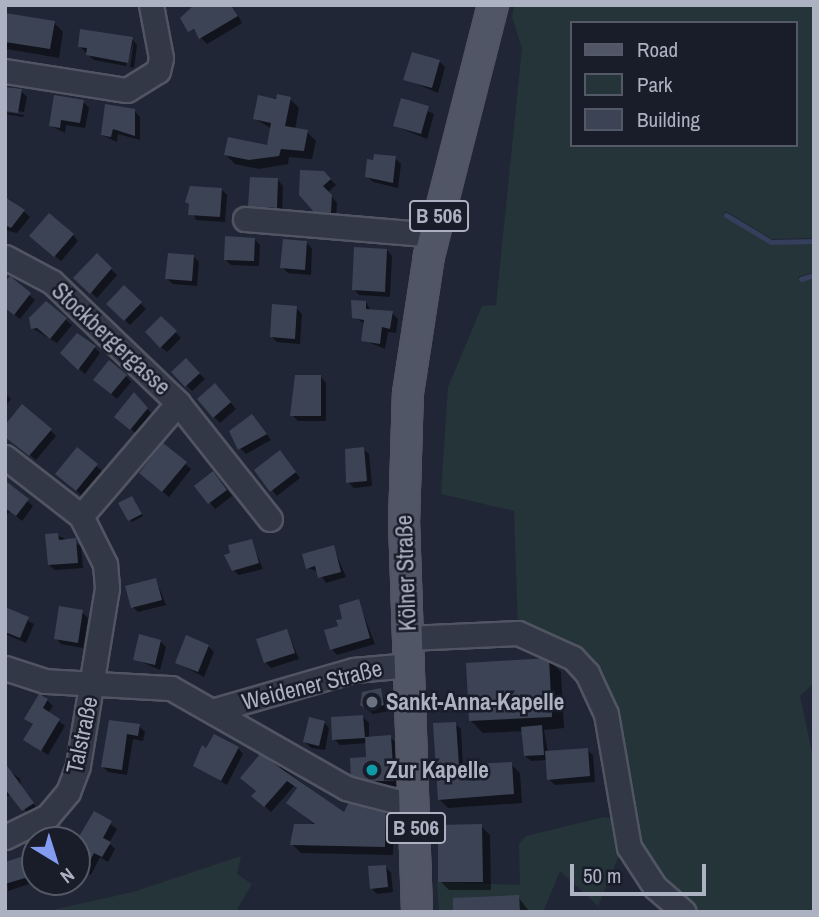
<!DOCTYPE html>
<meta charset="utf-8">
<style>
body{margin:0}
#map{position:relative;width:819px;height:917px;overflow:hidden;background:#202635;font-family:"Archivo Narrow",sans-serif}
div>[style]{position:absolute}
.green>*{inset:0;background:#253439}
.shadow>*{inset:0;background:#0007}
.stream>*{height:5px;margin:-2.5px;padding:0 2.5px;transform-origin:2.5px;border-radius:2.5px;background:#353e5b}
.building>*{inset:0;background:#3c4355}
.roads{filter:drop-shadow(2px 0 #515563) drop-shadow(-2px 0 #515563) drop-shadow(0 2px #515563) drop-shadow(0 -2px #515563)}
.minor>*{height:23px;margin:-11.5px;padding:0 11.5px;transform-origin:11.5px;border-radius:11.5px;background:#333846}
.major>*{height:28px;margin:-14px;padding:0 14px;transform-origin:14px;border-radius:14px;background:#515666}
.dots>*{width:19px;height:19px;translate:-50% -50%;box-sizing:border-box;border:4px solid #191d2a;border-radius:50%}
span{translate:-50% -50%;white-space:nowrap;text-align:center;line-height:1.15;-webkit-text-stroke:5px #191d2a;paint-order:stroke}
.shield-label span{padding:2px 5px;background:#191d2a;border:2px solid;border-radius:5px;-webkit-text-stroke-width:0}
.shield-label{font-size:21px;color:#adb2c2;font-weight:700}
.street-label{font-size:23px;color:#adb2c2}
.poi-label{font-size:23px;color:#adb2c2;font-weight:700}
.left{translate:0 -50%;text-align:left}
.frame{position:absolute;inset:0;border:7px solid #adb2c2;pointer-events:none}
.legend{position:absolute;left:570px;top:21px;width:228px;height:126px;box-sizing:border-box;background:#191d2a;border:2px solid #545967;margin:0;padding:9px 12px;list-style:none;font-size:21px;color:#adb2c2}
.legend li{display:flex;align-items:center;gap:14px;height:35px}
.legend b{width:35px;border:2px solid #545967}
.north{position:absolute;left:21px;top:826px;width:70px;height:70px;box-sizing:border-box;background:#191d2a;border:2px solid #545967;border-radius:50%;rotate:142deg;font-size:19px;font-weight:700;line-height:28px;text-align:center;color:#adb2c2}
.north::after{content:'';display:block;margin:auto;width:24px;height:32px;background:#839cf2;clip-path:polygon(50% 0,100% 100%,50% 72%,0 100%)}
.scale{position:absolute;left:570px;top:864px;width:136px;height:32px;box-sizing:border-box;border:4px solid #adb2c2;border-top:0;padding-left:9px;font-size:21px;line-height:24px;white-space:nowrap;color:#adb2c2;-webkit-text-stroke:5px #191d2a;paint-order:stroke}
</style>
<div id="map">
<div class="green">
<div style="clip-path:polygon(evenodd,514px 5px,814px 5px,814px 238px,772px 239px,726px 211px,723px 215px,771px 245px,814px 243px,814px 272px,798px 277px,800px 282px,814px 278px,814px 683px,800px 696px,812px 753px,814px 912px,698px 912px,674px 898px,636px 846px,604px 689px,518px 627px,514px 511px,441px 494px,448px 387px,482px 306px,496px 305px,522px 48px,512px 17px,514px 5px,572px 23px,796px 23px,796px 145px,572px 145px,572px 23px)"></div>
<div style="clip-path:polygon(604px 817px,614px 819px,622px 848px,598px 906px,560px 871px,543px 912px,439px 912px,437px 882px,520px 885px,519px 844px,526px 836px)"></div>
<div style="clip-path:polygon(241px 856px,237px 874px,252px 884px,237px 909px,241px 912px,43px 912px,133px 892px)"></div>
</div>
<div class="shadow">
<div style="clip-path:polygon(209px 5px,232px 5px,242px 23px,207px 44px,182px 19px)"></div>
<div style="clip-path:polygon(5px 15px,54px 23px,63px 32px,59px 58px,7px 49px)"></div>
<div style="clip-path:polygon(132px 39px,137px 45px,134px 68px,130px 67px,134px 41px,126px 66px,94px 60px,79px 46px)"></div>
<div style="clip-path:polygon(440px 62px,445px 67px,438px 93px,405px 79px)"></div>
<div style="clip-path:polygon(21px 91px,27px 97px,24px 112px,5px 109px)"></div>
<div style="clip-path:polygon(259px 97px,290px 99px,299px 108px,295px 129px,307px 132px,316px 141px,312px 159px,289px 157px,288px 164px,259px 169px,235px 164px,226px 155px,268px 147px,272px 129px,255px 119px)"></div>
<div style="clip-path:polygon(402px 100px,434px 114px,427px 139px,395px 126px)"></div>
<div style="clip-path:polygon(83px 102px,89px 108px,85px 128px,66px 125px,65px 133px,51px 126px)"></div>
<div style="clip-path:polygon(134px 111px,140px 117px,140px 140px,118px 134px,117px 142px,102px 135px)"></div>
<div style="clip-path:polygon(5px 112px,24px 115px,23px 117px,5px 114px)"></div>
<div style="clip-path:polygon(395px 158px,401px 164px,398px 188px,373px 182px,367px 176px)"></div>
<div style="clip-path:polygon(324px 173px,336px 185px,328px 192px,337px 203px,336px 218px,321px 217px,315px 211px)"></div>
<div style="clip-path:polygon(278px 180px,283px 186px,282px 213px,256px 211px,250px 205px)"></div>
<div style="clip-path:polygon(221px 189px,227px 195px,225px 222px,196px 220px,187px 198px)"></div>
<div style="clip-path:polygon(9px 199px,30px 217px,17px 233px,5px 230px)"></div>
<div style="clip-path:polygon(73px 235px,78px 241px,61px 261px,37px 241px)"></div>
<div style="clip-path:polygon(254px 239px,260px 245px,259px 266px,231px 265px,225px 259px)"></div>
<div style="clip-path:polygon(307px 243px,312px 249px,311px 275px,288px 273px,282px 267px)"></div>
<div style="clip-path:polygon(387px 250px,392px 256px,390px 297px,359px 295px,354px 289px)"></div>
<div style="clip-path:polygon(97px 256px,117px 275px,97px 298px,76px 278px)"></div>
<div style="clip-path:polygon(193px 256px,199px 262px,197px 286px,173px 284px,167px 279px)"></div>
<div style="clip-path:polygon(10px 279px,35px 300px,20px 319px,5px 307px)"></div>
<div style="clip-path:polygon(124px 287px,146px 309px,130px 325px,108px 304px)"></div>
<div style="clip-path:polygon(366px 302px,371px 311px,392px 313px,398px 319px,396px 333px,388px 332px,385px 349px,363px 340px,365px 324px,354px 317px)"></div>
<div style="clip-path:polygon(46px 304px,72px 325px,57px 343px,32px 328px)"></div>
<div style="clip-path:polygon(296px 308px,302px 314px,300px 344px,277px 342px,272px 337px)"></div>
<div style="clip-path:polygon(161px 318px,181px 338px,167px 352px,148px 336px)"></div>
<div style="clip-path:polygon(94px 347px,100px 353px,85px 374px,62px 353px)"></div>
<div style="clip-path:polygon(186px 360px,205px 379px,192px 391px,173px 372px)"></div>
<div style="clip-path:polygon(126px 376px,131px 382px,117px 399px,101px 385px)"></div>
<div style="clip-path:polygon(321px 377px,326px 383px,326px 421px,298px 421px,292px 415px)"></div>
<div style="clip-path:polygon(221px 391px,236px 409px,220px 423px,214px 417px)"></div>
<div style="clip-path:polygon(5px 393px,11px 399px,5px 407px)"></div>
<div style="clip-path:polygon(134px 395px,153px 415px,137px 434px,122px 422px)"></div>
<div style="clip-path:polygon(257px 422px,271px 440px,246px 454px,240px 448px)"></div>
<div style="clip-path:polygon(50px 430px,56px 436px,36px 460px,5px 435px)"></div>
<div style="clip-path:polygon(77px 449px,102px 471px,82px 496px,62px 479px)"></div>
<div style="clip-path:polygon(363px 449px,369px 454px,372px 486px,354px 488px,348px 482px)"></div>
<div style="clip-path:polygon(285px 458px,300px 478px,277px 496px,272px 490px)"></div>
<div style="clip-path:polygon(185px 464px,191px 469px,169px 497px,147px 479px)"></div>
<div style="clip-path:polygon(219px 479px,232px 496px,215px 509px,197px 486px)"></div>
<div style="clip-path:polygon(7px 485px,33px 506px,22px 521px,10px 511px,5px 517px)"></div>
<div style="clip-path:polygon(134px 500px,143px 516px,132px 522px,130px 520px)"></div>
<div style="clip-path:polygon(57px 535px,81px 546px,83px 568px,55px 570px,49px 565px)"></div>
<div style="clip-path:polygon(251px 541px,263px 569px,239px 575px,233px 570px)"></div>
<div style="clip-path:polygon(333px 547px,346px 577px,326px 583px,319px 572px,308px 568px)"></div>
<div style="clip-path:polygon(156px 580px,166px 605px,138px 612px,133px 607px)"></div>
<div style="clip-path:polygon(358px 601px,375px 644px,337px 655px,332px 649px,340px 627px)"></div>
<div style="clip-path:polygon(5px 609px,34px 624px,26px 643px,5px 634px)"></div>
<div style="clip-path:polygon(82px 612px,88px 618px,83px 648px,61px 644px,56px 638px)"></div>
<div style="clip-path:polygon(287px 631px,299px 659px,271px 668px,265px 662px)"></div>
<div style="clip-path:polygon(160px 641px,166px 647px,160px 670px,135px 659px)"></div>
<div style="clip-path:polygon(208px 646px,214px 652px,204px 677px,177px 663px)"></div>
<div style="clip-path:polygon(549px 660px,561px 672px,564px 728px,544px 730px,548px 753px,587px 750px,593px 755px,595px 782px,555px 785px,549px 779px,547px 760px,531px 761px,525px 756px,523px 731px,483px 733px,471px 721px)"></div>
<div style="clip-path:polygon(380px 690px,389px 711px,373px 714px,362px 705px)"></div>
<div style="clip-path:polygon(47px 700px,53px 706px,48px 713px,65px 726px,48px 755px,25px 739px,34px 725px,26px 719px)"></div>
<div style="clip-path:polygon(363px 717px,369px 723px,369px 738px,390px 737px,396px 743px,399px 786px,359px 786px,368px 759px,367px 743px,340px 745px,334px 739px)"></div>
<div style="clip-path:polygon(110px 722px,139px 726px,145px 732px,143px 741px,133px 739px,127px 775px,108px 772px,103px 767px)"></div>
<div style="clip-path:polygon(324px 722px,329px 728px,325px 750px,311px 748px,305px 742px)"></div>
<div style="clip-path:polygon(455px 724px,461px 729px,463px 767px,511px 764px,520px 773px,522px 803px,448px 808px,439px 799px)"></div>
<div style="clip-path:polygon(238px 748px,243px 754px,227px 785px,195px 766px,207px 750px)"></div>
<div style="clip-path:polygon(280px 766px,344px 814px,385px 807px,394px 816px,393px 855px,301px 853px,292px 844px,316px 826px,288px 803px,298px 789px,294px 786px,271px 812px,254px 796px)"></div>
<div style="clip-path:polygon(5px 767px,20px 779px,22px 790px,38px 809px,29px 815px,13px 793px,5px 798px)"></div>
<div style="clip-path:polygon(95px 813px,117px 829px,109px 843px,115px 849px,108px 862px,100px 857px,91px 875px,77px 867px,77px 844px)"></div>
<div style="clip-path:polygon(481px 826px,490px 835px,491px 890px,449px 890px,440px 881px)"></div>
<div style="clip-path:polygon(29px 856px,35px 862px,35px 882px,8px 891px,5px 864px)"></div>
<div style="clip-path:polygon(386px 867px,391px 873px,393px 892px,377px 894px,371px 888px)"></div>
<div style="clip-path:polygon(518px 897px,530px 912px,455px 912px)"></div>
</div>
<div class="stream">
<div style="left:726px;top:215px;width:52px;rotate:31deg"></div>
<div style="left:771px;top:242px;width:43px;rotate:-1.3deg"></div>
<div style="left:801px;top:279px;width:14px;rotate:-17deg"></div>
</div>
<div class="building">
<div style="clip-path:polygon(194px 5px,231px 5px,238px 16px,199px 39px,194px 29px,188px 32px,180px 18px)"></div>
<div style="clip-path:polygon(5px 13px,55px 21px,50px 49px,5px 42px)"></div>
<div style="clip-path:polygon(80px 29px,133px 37px,128px 63px,86px 55px,87px 48px,78px 47px)"></div>
<div style="clip-path:polygon(412px 52px,440px 60px,432px 88px,403px 80px)"></div>
<div style="clip-path:polygon(5px 87px,22px 89px,18px 113px,5px 111px)"></div>
<div style="clip-path:polygon(277px 94px,291px 97px,285px 126px,308px 130px,304px 151px,281px 149px,279px 156px,249px 160px,224px 155px,228px 137px,267px 145px,271px 123px,253px 119px,258px 95px,276px 99px)"></div>
<div style="clip-path:polygon(54px 95px,84px 100px,80px 123px,61px 120px,60px 128px,49px 126px)"></div>
<div style="clip-path:polygon(401px 98px,429px 106px,421px 134px,393px 126px)"></div>
<div style="clip-path:polygon(105px 104px,135px 109px,135px 136px,113px 129px,111px 137px,101px 135px)"></div>
<div style="clip-path:polygon(374px 154px,396px 156px,393px 183px,365px 177px,367px 159px,373px 160px)"></div>
<div style="clip-path:polygon(300px 170px,324px 171px,331px 179px,323px 186px,332px 195px,331px 213px,314px 212px,299px 195px)"></div>
<div style="clip-path:polygon(250px 177px,278px 178px,277px 208px,248px 206px)"></div>
<div style="clip-path:polygon(190px 186px,222px 188px,220px 217px,188px 215px,189px 204px,185px 202px)"></div>
<div style="clip-path:polygon(5px 197px,25px 210px,11px 228px,5px 225px)"></div>
<div style="clip-path:polygon(49px 213px,74px 234px,54px 257px,29px 236px)"></div>
<div style="clip-path:polygon(225px 236px,255px 238px,254px 261px,224px 260px)"></div>
<div style="clip-path:polygon(283px 239px,307px 241px,305px 270px,280px 268px)"></div>
<div style="clip-path:polygon(354px 247px,387px 249px,385px 292px,352px 290px)"></div>
<div style="clip-path:polygon(97px 253px,112px 268px,90px 294px,73px 278px)"></div>
<div style="clip-path:polygon(168px 253px,194px 255px,192px 281px,165px 279px)"></div>
<div style="clip-path:polygon(10px 276px,31px 293px,14px 315px,5px 308px,5px 282px)"></div>
<div style="clip-path:polygon(124px 285px,142px 302px,124px 321px,106px 304px)"></div>
<div style="clip-path:polygon(351px 300px,366px 301px,366px 309px,393px 311px,390px 329px,382px 327px,380px 344px,361px 341px,364px 320px,352px 318px)"></div>
<div style="clip-path:polygon(46px 301px,67px 318px,50px 339px,37px 328px,31px 329px,29px 318px)"></div>
<div style="clip-path:polygon(272px 304px,297px 306px,295px 339px,270px 337px)"></div>
<div style="clip-path:polygon(161px 316px,177px 331px,160px 348px,145px 332px)"></div>
<div style="clip-path:polygon(77px 333px,96px 346px,78px 370px,60px 353px)"></div>
<div style="clip-path:polygon(186px 358px,200px 373px,185px 387px,171px 372px)"></div>
<div style="clip-path:polygon(109px 360px,127px 375px,111px 394px,93px 380px)"></div>
<div style="clip-path:polygon(295px 375px,321px 375px,321px 416px,290px 416px)"></div>
<div style="clip-path:polygon(215px 383px,231px 402px,213px 418px,197px 399px)"></div>
<div style="clip-path:polygon(134px 392px,148px 408px,130px 430px,114px 417px)"></div>
<div style="clip-path:polygon(22px 404px,52px 429px,29px 456px,5px 437px,5px 425px)"></div>
<div style="clip-path:polygon(252px 414px,267px 434px,238px 450px,229px 431px)"></div>
<div style="clip-path:polygon(163px 443px,187px 462px,162px 492px,139px 473px)"></div>
<div style="clip-path:polygon(77px 447px,98px 464px,76px 491px,55px 474px)"></div>
<div style="clip-path:polygon(364px 447px,367px 481px,346px 483px,345px 449px)"></div>
<div style="clip-path:polygon(280px 450px,296px 472px,270px 492px,254px 470px)"></div>
<div style="clip-path:polygon(213px 471px,227px 490px,208px 504px,194px 486px)"></div>
<div style="clip-path:polygon(7px 482px,29px 499px,16px 516px,5px 508px)"></div>
<div style="clip-path:polygon(132px 496px,142px 514px,128px 521px,118px 503px)"></div>
<div style="clip-path:polygon(58px 533px,59px 540px,76px 538px,78px 563px,48px 565px,45px 534px)"></div>
<div style="clip-path:polygon(252px 539px,259px 563px,232px 571px,224px 555px,230px 553px,228px 545px)"></div>
<div style="clip-path:polygon(334px 545px,341px 572px,318px 578px,315px 566px,306px 569px,302px 554px)"></div>
<div style="clip-path:polygon(156px 578px,162px 600px,131px 608px,125px 586px)"></div>
<div style="clip-path:polygon(359px 599px,370px 638px,330px 650px,324px 630px,338px 626px,336px 620px,342px 619px,339px 605px)"></div>
<div style="clip-path:polygon(59px 606px,83px 610px,78px 643px,54px 639px)"></div>
<div style="clip-path:polygon(5px 607px,29px 617px,20px 638px,5px 632px)"></div>
<div style="clip-path:polygon(287px 629px,295px 653px,264px 663px,256px 639px)"></div>
<div style="clip-path:polygon(139px 634px,161px 640px,155px 665px,133px 660px)"></div>
<div style="clip-path:polygon(186px 635px,209px 645px,198px 672px,175px 663px)"></div>
<div style="clip-path:polygon(549px 658px,552px 717px,469px 721px,466px 663px)"></div>
<div style="clip-path:polygon(381px 688px,384px 705px,366px 709px,360px 705px,362px 692px)"></div>
<div style="clip-path:polygon(39px 694px,48px 699px,43px 708px,60px 719px,41px 751px,23px 740px,33px 724px,24px 719px)"></div>
<div style="clip-path:polygon(363px 715px,365px 738px,332px 740px,331px 717px)"></div>
<div style="clip-path:polygon(309px 717px,325px 721px,319px 746px,303px 742px)"></div>
<div style="clip-path:polygon(109px 720px,140px 724px,138px 736px,127px 734px,122px 770px,101px 767px)"></div>
<div style="clip-path:polygon(456px 722px,459px 765px,512px 762px,514px 794px,438px 800px,433px 723px)"></div>
<div style="clip-path:polygon(542px 725px,544px 755px,524px 756px,521px 727px)"></div>
<div style="clip-path:polygon(214px 734px,239px 747px,221px 781px,193px 766px,202px 745px,206px 748px)"></div>
<div style="clip-path:polygon(391px 735px,394px 781px,351px 781px,350px 758px,366px 757px,365px 737px)"></div>
<div style="clip-path:polygon(588px 748px,590px 776px,547px 780px,545px 751px)"></div>
<div style="clip-path:polygon(260px 754px,344px 812px,349px 802px,386px 805px,385px 847px,290px 845px,294px 824px,315px 824px,286px 803px,297px 788px,287px 781px,264px 807px,251px 796px,256px 791px,240px 778px)"></div>
<div style="clip-path:polygon(5px 763px,34px 803px,22px 811px,5px 789px)"></div>
<div style="clip-path:polygon(94px 811px,112px 821px,103px 838px,111px 842px,102px 857px,94px 853px,85px 870px,77px 866px,77px 840px)"></div>
<div style="clip-path:polygon(482px 824px,483px 882px,438px 882px,438px 825px)"></div>
<div style="clip-path:polygon(30px 854px,35px 875px,5px 884px,5px 862px)"></div>
<div style="clip-path:polygon(386px 865px,388px 887px,370px 889px,368px 866px)"></div>
<div style="clip-path:polygon(519px 895px,520px 912px,453px 912px,453px 898px)"></div>
</div>
<div class="roads">
<div class="minor">
<div style="left:5px;top:71px;width:123px;rotate:8.9deg"></div>
<div style="left:127px;top:90px;width:36px;rotate:-32deg"></div>
<div style="left:158px;top:71px;width:13px;rotate:-77deg"></div>
<div style="left:161px;top:58px;width:54px;rotate:-100.7deg"></div>
<div style="left:245px;top:219px;width:190px;rotate:4.8deg"></div>
<div style="left:5px;top:257px;width:53px;rotate:28deg"></div>
<div style="left:52px;top:282px;width:175px;rotate:43.8deg"></div>
<div style="left:178px;top:403px;width:149px;rotate:130.6deg"></div>
<div style="left:178px;top:403px;width:148px;rotate:51.6deg"></div>
<div style="left:5px;top:457px;width:96px;rotate:37.8deg"></div>
<div style="left:81px;top:516px;width:54px;rotate:63.4deg"></div>
<div style="left:105px;top:564px;width:24px;rotate:85deg"></div>
<div style="left:107px;top:588px;width:180px;rotate:99.3deg"></div>
<div style="left:78px;top:766px;width:28px;rotate:111deg"></div>
<div style="left:68px;top:792px;width:31px;rotate:130deg"></div>
<div style="left:48px;top:816px;width:48px;rotate:154deg"></div>
<div style="left:408px;top:638px;width:110px;rotate:-2.6deg"></div>
<div style="left:518px;top:633px;width:60px;rotate:24.4deg"></div>
<div style="left:573px;top:658px;width:21px;rotate:47deg"></div>
<div style="left:587px;top:673px;width:45px;rotate:65.1deg"></div>
<div style="left:606px;top:714px;width:135px;rotate:80.2deg"></div>
<div style="left:629px;top:847px;width:48px;rotate:57deg"></div>
<div style="left:655px;top:887px;width:38px;rotate:41deg"></div>
<div style="left:5px;top:668px;width:42px;rotate:18deg"></div>
<div style="left:45px;top:681px;width:126px;rotate:3.2deg"></div>
<div style="left:171px;top:688px;width:202px;rotate:29.7deg"></div>
<div style="left:346px;top:788px;width:56px;rotate:14.5deg"></div>
<div style="left:400px;top:802px;width:15px"></div>
<div style="left:215px;top:710px;width:145px;rotate:-16.1deg"></div>
<div style="left:354px;top:670px;width:56px;rotate:-5.1deg"></div>
</div>
<div class="major">
<div style="left:417px;top:912px;width:388px;rotate:-91.9deg"></div>
<div style="left:404px;top:524px;width:131px;rotate:-88.3deg"></div>
<div style="left:408px;top:393px;width:139px;rotate:-81.3deg"></div>
<div style="left:429px;top:256px;width:259px;rotate:-75.7deg"></div>
</div>
</div>
<div class="dots">
<div style="left:372px;top:702px;background:#6b7280"></div>
<div style="left:372px;top:770px;background:#0f9aa8"></div>
</div>
<div class="shield-label">
<span style="left:439px;top:216px">B 506</span>
<span style="left:416px;top:828px">B 506</span>
</div>
<div class="street-label">
<span style="left:111px;top:339px;rotate:43deg">Stockbergergasse</span>
<span style="left:406px;top:573px;rotate:-92deg">Kölner Straße</span>
<span style="left:312px;top:685px;rotate:-14deg">Weidener Straße</span>
<span style="left:82px;top:735px;rotate:-78deg">Talstraße</span>
</div>
<div class="poi-label">
<span class="left" style="left:386px;top:702px">Sankt-Anna-Kapelle</span>
<span class="left" style="left:386px;top:770px">Zur Kapelle</span>
</div>
<div class="frame"></div>
<ul class="legend">
<li><b style="height:9px;background:#515666"></b>Road</li>
<li><b style="height:19px;background:#253439"></b>Park</li>
<li><b style="height:19px;background:#3c4355"></b>Building</li>
</ul>
<div class="north">N</div>
<div class="scale">50 m</div>
</div>
